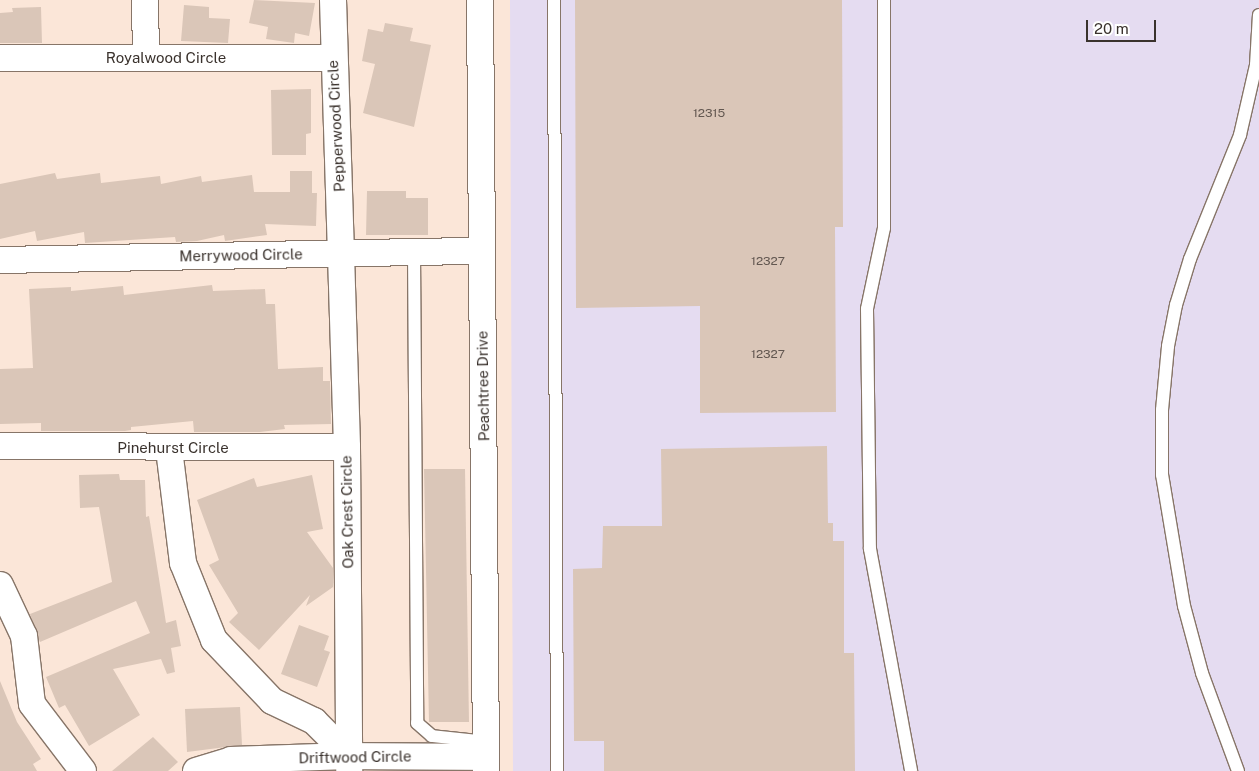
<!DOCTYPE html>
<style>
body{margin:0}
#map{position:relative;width:1259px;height:771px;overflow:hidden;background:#fbe6d8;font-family:"Public Sans",sans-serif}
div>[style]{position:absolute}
.commercial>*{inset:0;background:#e5dcf1}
.building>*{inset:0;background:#dac6b8}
.roads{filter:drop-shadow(1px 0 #877568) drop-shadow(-1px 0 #877568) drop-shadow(0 1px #877568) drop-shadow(0 -1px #877568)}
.service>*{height:12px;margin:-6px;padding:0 6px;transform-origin:6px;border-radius:6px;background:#fff}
.minor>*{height:26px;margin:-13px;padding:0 13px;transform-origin:13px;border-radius:13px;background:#fff}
span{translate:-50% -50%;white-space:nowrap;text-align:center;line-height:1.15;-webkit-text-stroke:5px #fff;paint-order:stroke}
.number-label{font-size:12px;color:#625750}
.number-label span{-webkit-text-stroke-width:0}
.street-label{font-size:15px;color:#3a322d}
.scale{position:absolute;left:1086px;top:20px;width:70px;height:22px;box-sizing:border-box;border:2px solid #3a322d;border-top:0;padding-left:6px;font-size:15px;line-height:18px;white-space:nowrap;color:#3a322d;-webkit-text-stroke:4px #fff;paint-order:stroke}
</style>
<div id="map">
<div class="commercial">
<div style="clip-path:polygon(510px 0,1259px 0,1259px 771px,513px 771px)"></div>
</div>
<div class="building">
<div style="clip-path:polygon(254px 0,315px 3px,309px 36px,295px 33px,294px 43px,266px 39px,268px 27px,249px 23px)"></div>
<div style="clip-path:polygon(575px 0,842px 0,843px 227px,835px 227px,836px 412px,700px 413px,700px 306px,576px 308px)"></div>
<div style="clip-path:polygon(184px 5px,209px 7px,209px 18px,230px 19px,228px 43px,181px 41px)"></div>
<div style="clip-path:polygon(41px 7px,42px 43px,0 43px,0 13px,13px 12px,12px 8px)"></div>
<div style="clip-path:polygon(385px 23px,413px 28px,410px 41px,431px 45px,414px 127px,363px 113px,375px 64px,362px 61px,368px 29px,383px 32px)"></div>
<div style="clip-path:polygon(311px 89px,311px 133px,306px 134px,306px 155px,272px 155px,271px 90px)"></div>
<div style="clip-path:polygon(290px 171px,312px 171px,312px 193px,317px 193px,316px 226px,265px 224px,267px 235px,225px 241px,224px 235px,197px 241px,176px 242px,175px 237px,85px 243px,84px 232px,37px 241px,35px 231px,0 239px,0 184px,55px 173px,57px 179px,100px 173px,101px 183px,160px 176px,161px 184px,201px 176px,202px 182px,252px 175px,254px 192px,290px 192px)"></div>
<div style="clip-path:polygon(367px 191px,406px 191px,406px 198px,428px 198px,428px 235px,366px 235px)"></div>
<div style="clip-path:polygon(212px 285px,213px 291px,265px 289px,266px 304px,275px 304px,278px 369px,323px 367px,323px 381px,330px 381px,331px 424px,284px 425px,285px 429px,260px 432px,194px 432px,193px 421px,131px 427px,131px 430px,125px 431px,41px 431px,41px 423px,0 424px,0 369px,33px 368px,29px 289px,71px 287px,71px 291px,123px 286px,124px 295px)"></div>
<div style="clip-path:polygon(827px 446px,828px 523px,833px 523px,833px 541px,844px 541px,844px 653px,854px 653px,855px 771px,604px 771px,604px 741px,574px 741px,573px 569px,602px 568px,603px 526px,662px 526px,661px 449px)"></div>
<div style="clip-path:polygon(424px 469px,465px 469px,469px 722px,429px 722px)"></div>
<div style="clip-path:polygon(119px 474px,120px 480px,145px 480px,146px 517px,149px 516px,166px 623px,176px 620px,181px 646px,171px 648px,175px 672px,167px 674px,161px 659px,113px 669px,140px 715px,89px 746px,65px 705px,59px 708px,46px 677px,150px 633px,136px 601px,40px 642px,30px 614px,112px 582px,99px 507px,80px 508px,79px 475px)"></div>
<div style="clip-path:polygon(312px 475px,323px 529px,307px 532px,333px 568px,333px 587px,306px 606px,310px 595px,259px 650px,229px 622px,238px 613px,209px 565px,219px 560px,197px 500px,254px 478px,257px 487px)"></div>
<div style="clip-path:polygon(299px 625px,329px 636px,324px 650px,330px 652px,317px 687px,281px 674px)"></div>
<div style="clip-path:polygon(0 681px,17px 722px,41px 759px,33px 764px,37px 771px,0 771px)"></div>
<div style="clip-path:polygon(240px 707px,242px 745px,187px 752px,185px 709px)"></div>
<div style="clip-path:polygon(153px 737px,178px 762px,168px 771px,112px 771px)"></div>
</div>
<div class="roads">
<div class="service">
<div style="left:554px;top:0;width:771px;rotate:89.78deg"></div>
<div style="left:884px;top:0;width:228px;rotate:90deg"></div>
<div style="left:884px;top:228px;width:83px;rotate:101.9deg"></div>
<div style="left:867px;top:309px;width:240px;rotate:89.3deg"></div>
<div style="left:870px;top:549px;width:226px;rotate:79.5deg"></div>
<div style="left:414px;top:252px;width:471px;rotate:89.6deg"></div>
<div style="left:417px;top:723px;width:20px;rotate:41deg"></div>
<div style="left:432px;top:736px;width:54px;rotate:6.3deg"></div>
<div style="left:1238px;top:771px;width:104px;rotate:-110.2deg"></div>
<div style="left:1202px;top:673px;width:69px;rotate:-105deg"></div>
<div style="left:1184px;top:606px;width:133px;rotate:-99.5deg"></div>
<div style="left:1162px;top:475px;width:65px;rotate:-90deg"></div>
<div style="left:1162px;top:410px;width:64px;rotate:-84.6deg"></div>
<div style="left:1168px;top:346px;width:42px;rotate:-79deg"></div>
<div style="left:1176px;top:305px;width:48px;rotate:-73.1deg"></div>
<div style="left:1190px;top:259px;width:134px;rotate:-68deg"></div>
<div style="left:1240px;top:135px;width:72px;rotate:-77.1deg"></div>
<div style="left:1256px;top:65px;width:50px;rotate:-86.6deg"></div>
</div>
<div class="minor">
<div style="left:145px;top:0;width:58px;rotate:89deg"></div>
<div style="left:333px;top:0;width:447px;rotate:88.2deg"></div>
<div style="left:347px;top:447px;width:324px;rotate:89.6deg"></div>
<div style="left:480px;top:0;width:771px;rotate:89.55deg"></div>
<div style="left:0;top:58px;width:333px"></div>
<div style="left:0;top:260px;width:481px;rotate:-1.1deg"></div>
<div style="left:0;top:446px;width:347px;rotate:0.2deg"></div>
<div style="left:169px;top:449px;width:115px;rotate:83deg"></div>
<div style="left:183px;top:563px;width:83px;rotate:68.1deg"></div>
<div style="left:214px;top:640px;width:84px;rotate:46.4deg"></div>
<div style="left:272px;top:701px;width:47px;rotate:25.5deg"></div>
<div style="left:314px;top:721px;width:49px;rotate:45deg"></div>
<div style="left:0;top:585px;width:56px;rotate:64.8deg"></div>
<div style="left:24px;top:636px;width:68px;rotate:83.3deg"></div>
<div style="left:32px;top:704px;width:84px;rotate:52.7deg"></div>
<div style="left:196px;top:771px;width:37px;rotate:-17deg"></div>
<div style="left:231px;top:760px;width:118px;rotate:-1.9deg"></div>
<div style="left:349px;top:756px;width:137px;rotate:0.4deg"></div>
</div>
</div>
<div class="number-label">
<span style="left:709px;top:114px">12315</span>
<span style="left:768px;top:262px">12327</span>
<span style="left:768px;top:355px">12327</span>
</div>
<div class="street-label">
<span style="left:166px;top:58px">Royalwood Circle</span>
<span style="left:336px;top:126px;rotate:-93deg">Pepperwood Circle</span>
<span style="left:241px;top:255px;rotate:-1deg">Merrywood Circle</span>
<span style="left:483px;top:386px;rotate:-91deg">Peachtree Drive</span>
<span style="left:173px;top:448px">Pinehurst Circle</span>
<span style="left:347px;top:512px;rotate:-91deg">Oak Crest Circle</span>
<span style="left:355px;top:757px;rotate:-1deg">Driftwood Circle</span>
</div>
<div class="scale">20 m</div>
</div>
